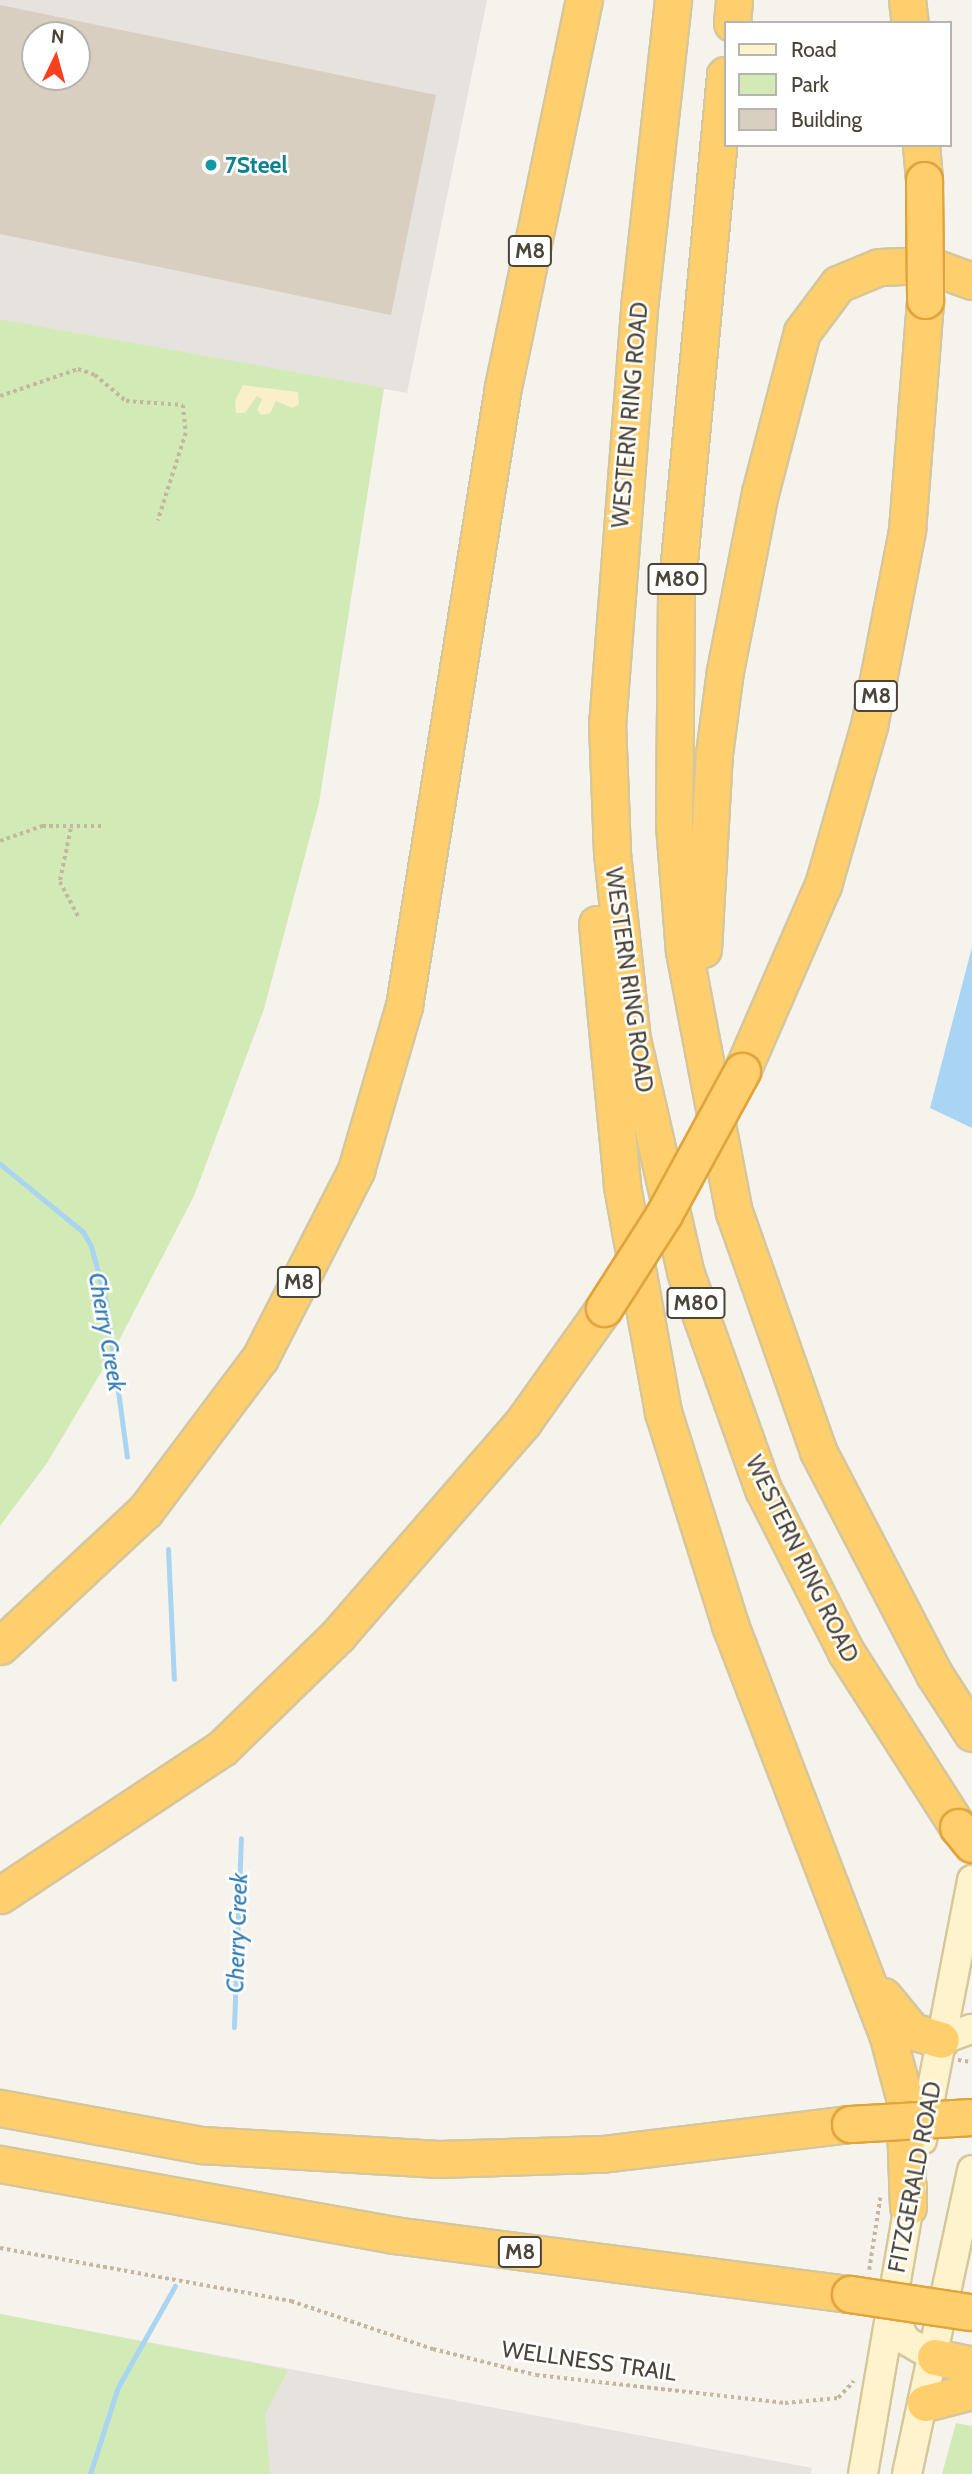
<!DOCTYPE html>
<style>
body{margin:0}
#map{position:relative;width:972px;height:2474px;overflow:hidden;background:#f6f3ec;font-family:Cabin,sans-serif}
div>[style]{position:absolute}
.industrial>*{inset:0;background:#e6e2dd}
.green>*{inset:0;background:#d2eab5}
.sand>*{inset:0;background:#f9efc9}
.water>*{inset:0;background:#a9d4f2}
.stream>*{height:5px;margin:-2.5px;padding:0 2.5px;transform-origin:2.5px;border-radius:2.5px;background:#a9d4f2}
.building>*{inset:0;background:#d8cfc1}
.path>*{height:3.5px;margin-top:-1.75px;transform-origin:0;background:repeating-linear-gradient(90deg,#c4b79f 0 3.5px,transparent 0 7px)}
.roads{filter:drop-shadow(2px 0 #d6c79b) drop-shadow(-2px 0 #d6c79b) drop-shadow(0 2px #d6c79b) drop-shadow(0 -2px #d6c79b)}
.secondary>*{height:28px;margin:-14px;padding:0 14px;transform-origin:14px;border-radius:14px;background:#fff3cd}
.motorway>*{height:35px;margin:-17.5px;padding:0 17.5px;transform-origin:17.5px;border-radius:17.5px;background:#ffcf6e}
.bridges{filter:drop-shadow(2px 0 #e0a43c) drop-shadow(-2px 0 #e0a43c) drop-shadow(0 2px #e0a43c) drop-shadow(0 -2px #e0a43c)}
.motorway-bridge>*{height:35px;margin:-17.5px;padding:0 17.5px;transform-origin:17.5px;border-radius:17.5px;background:#ffcf6e}
.dots>*{width:19px;height:19px;translate:-50% -50%;box-sizing:border-box;border:4px solid #fff;border-radius:50%}
span{translate:-50% -50%;white-space:nowrap;text-align:center;line-height:1.15;-webkit-text-stroke:5px #fff;paint-order:stroke}
.shield-label span{padding:2px 5px;background:#fff;border:2px solid;border-radius:5px;-webkit-text-stroke-width:0}
.shield-label{font-size:21px;color:#4b4439;font-weight:700}
.culture-label{font-size:23px;color:#0d838f;font-weight:700}
.left{translate:0 -50%;text-align:left}
.street-label{font-size:23px;color:#4b4439}
.water-label{font-size:24px;color:#2e7ab2;font-style:italic}
.legend{position:absolute;left:724px;top:21px;width:228px;height:126px;box-sizing:border-box;background:#fff;border:2px solid #b7b4b0;margin:0;padding:9px 12px;list-style:none;font-size:21px;color:#4b4439}
.legend li{display:flex;align-items:center;gap:14px;height:35px}
.legend b{width:35px;border:2px solid #b7b4b0}
.north{position:absolute;left:21px;top:21px;width:70px;height:70px;box-sizing:border-box;background:#fff;border:2px solid #b7b4b0;border-radius:50%;rotate:5deg;font-size:19px;font-weight:700;line-height:28px;text-align:center;color:#4b4439}
.north::after{content:'';display:block;margin:auto;width:24px;height:32px;background:#fc3f1d;clip-path:polygon(50% 0,100% 100%,50% 72%,0 100%)}
</style>
<div id="map">
<div class="industrial">
<div style="clip-path:polygon(evenodd,0 0,487px 0,407px 393px,0 319px,0 0,35px 35px,77px 35px,77px 77px,35px 77px,35px 35px)"></div>
<div style="clip-path:polygon(0 2314px,812px 2468px,811px 2474px,0 2474px)"></div>
</div>
<div class="green">
<div style="clip-path:polygon(0 319px,384px 388px,319px 803px,264px 1009px,194px 1196px,112px 1354px,47px 1463px,0 1526px)"></div>
<div style="clip-path:polygon(0 2314px,288px 2370px,265px 2414px,270px 2474px,0 2474px)"></div>
<div style="clip-path:polygon(956px 2423px,972px 2426px,972px 2474px,942px 2474px)"></div>
</div>
<div class="sand">
<div style="clip-path:polygon(243px 385px,298px 392px,299px 404px,292px 408px,276px 401px,270px 413px,261px 415px,257px 410px,262px 399px,257px 396px,245px 413px,236px 413px,235px 401px)"></div>
</div>
<div class="water">
<div style="clip-path:polygon(972px 947px,972px 1128px,930px 1108px)"></div>
</div>
<div class="stream">
<div style="left:0;top:1164px;width:107px;rotate:39.3deg"></div>
<div style="left:83px;top:1232px;width:16px;rotate:60deg"></div>
<div style="left:91px;top:1246px;width:58px;rotate:75deg"></div>
<div style="left:106px;top:1302px;width:156px;rotate:82.3deg"></div>
<div style="left:168px;top:1549px;width:130px;rotate:87.4deg"></div>
<div style="left:234px;top:2027px;width:189px;rotate:-87.9deg"></div>
<div style="left:90px;top:2474px;width:91px;rotate:-72.2deg"></div>
<div style="left:118px;top:2387px;width:116px;rotate:-60.6deg"></div>
</div>
<div class="building">
<div style="clip-path:polygon(evenodd,0 5px,436px 95px,391px 315px,0 234px,0 5px,35px 35px,77px 35px,77px 77px,35px 77px,35px 35px)"></div>
</div>
<div class="path">
<div style="left:0;top:396px;width:83px;rotate:-19.1deg"></div>
<div style="left:78px;top:369px;width:18px;rotate:19deg"></div>
<div style="left:95px;top:375px;width:40px;rotate:40deg"></div>
<div style="left:126px;top:401px;width:57px;rotate:4deg"></div>
<div style="left:183px;top:405px;width:28px;rotate:84deg"></div>
<div style="left:186px;top:433px;width:92px;rotate:107.7deg"></div>
<div style="left:71px;top:829px;width:54px;rotate:101.7deg"></div>
<div style="left:60px;top:882px;width:40px;rotate:62deg"></div>
<div style="left:0;top:841px;width:45px;rotate:-19.7deg"></div>
<div style="left:42px;top:826px;width:59px"></div>
<div style="left:958px;top:2060px;width:14px;rotate:8deg"></div>
<div style="left:0;top:2248px;width:296px;rotate:10.3deg"></div>
<div style="left:291px;top:2301px;width:150px;rotate:18.7deg"></div>
<div style="left:433px;top:2349px;width:106px;rotate:14.2deg"></div>
<div style="left:536px;top:2375px;width:251px;rotate:6.4deg"></div>
<div style="left:785px;top:2403px;width:53px;rotate:-5.4deg"></div>
<div style="left:838px;top:2398px;width:23px;rotate:-47deg"></div>
<div style="left:869px;top:2270px;width:73px;rotate:-81.3deg"></div>
</div>
<div class="roads">
<div class="secondary">
<div style="left:941px;top:2040px;width:33px;rotate:-20deg"></div>
<div style="left:922px;top:2140px;width:265px;rotate:-79.1deg"></div>
<div style="left:891px;top:2310px;width:33px;rotate:65deg"></div>
<div style="left:905px;top:2340px;width:34px;rotate:30deg"></div>
<div style="left:863px;top:2474px;width:291px;rotate:-80.3deg"></div>
<div style="left:907px;top:2474px;width:311px;rotate:-77.9deg"></div>
</div>
<div class="motorway">
<div style="left:673px;top:0;width:299px;rotate:96.3deg"></div>
<div style="left:640px;top:297px;width:426px;rotate:94.4deg"></div>
<div style="left:607px;top:722px;width:131px;rotate:87.8deg"></div>
<div style="left:612px;top:853px;width:187px;rotate:83.9deg"></div>
<div style="left:632px;top:1039px;width:241px;rotate:77.1deg"></div>
<div style="left:686px;top:1274px;width:228px;rotate:70.3deg"></div>
<div style="left:763px;top:1489px;width:183px;rotate:63deg"></div>
<div style="left:846px;top:1652px;width:208px;rotate:57.4deg"></div>
<div style="left:907px;top:0;width:23px;rotate:83deg"></div>
<div style="left:732px;top:23px;width:23px;rotate:-85deg"></div>
<div style="left:725px;top:75px;width:520px;rotate:95.4deg"></div>
<div style="left:676px;top:593px;width:232px;rotate:90.5deg"></div>
<div style="left:674px;top:825px;width:126px;rotate:85.5deg"></div>
<div style="left:684px;top:951px;width:266px;rotate:79.2deg"></div>
<div style="left:734px;top:1212px;width:253px;rotate:70.6deg"></div>
<div style="left:818px;top:1451px;width:251px;rotate:62.5deg"></div>
<div style="left:934px;top:1674px;width:70px;rotate:57.2deg"></div>
<div style="left:921px;top:145px;width:35px;rotate:85deg"></div>
<div style="left:597px;top:924px;width:263px;rotate:84.5deg"></div>
<div style="left:622px;top:1186px;width:230px;rotate:79.7deg"></div>
<div style="left:663px;top:1412px;width:223px;rotate:72.5deg"></div>
<div style="left:730px;top:1625px;width:437px;rotate:69deg"></div>
<div style="left:887px;top:2033px;width:66px;rotate:75.1deg"></div>
<div style="left:904px;top:2097px;width:110px;rotate:87.9deg"></div>
<div style="left:703px;top:949px;width:195px;rotate:-86.8deg"></div>
<div style="left:714px;top:754px;width:84px;rotate:-82.5deg"></div>
<div style="left:725px;top:671px;width:181px;rotate:-78.9deg"></div>
<div style="left:760px;top:493px;width:166px;rotate:-75.4deg"></div>
<div style="left:802px;top:332px;width:60px;rotate:-53.1deg"></div>
<div style="left:838px;top:284px;width:44px;rotate:-22.5deg"></div>
<div style="left:879px;top:267px;width:49px;rotate:-2.3deg"></div>
<div style="left:928px;top:265px;width:47px;rotate:20deg"></div>
<div style="left:742px;top:1071px;width:203px;rotate:-66.5deg"></div>
<div style="left:823px;top:885px;width:166px;rotate:-73.9deg"></div>
<div style="left:869px;top:726px;width:200px;rotate:-79deg"></div>
<div style="left:907px;top:530px;width:231px;rotate:-85.5deg"></div>
<div style="left:0;top:1646px;width:198px;rotate:-43deg"></div>
<div style="left:145px;top:1511px;width:191px;rotate:-53.1deg"></div>
<div style="left:260px;top:1358px;width:211px;rotate:-62.9deg"></div>
<div style="left:356px;top:1170px;width:171px;rotate:-73.7deg"></div>
<div style="left:404px;top:1006px;width:627px;rotate:-80.91deg"></div>
<div style="left:503px;top:387px;width:395px;rotate:-78.2deg"></div>
<div style="left:0;top:1895px;width:266px;rotate:-33.5deg"></div>
<div style="left:222px;top:1748px;width:162px;rotate:-44.2deg"></div>
<div style="left:338px;top:1635px;width:282px;rotate:-49deg"></div>
<div style="left:523px;top:1422px;width:140px;rotate:-54.6deg"></div>
<div style="left:883px;top:1996px;width:45px;rotate:50.4deg"></div>
<div style="left:912px;top:2031px;width:30px;rotate:17deg"></div>
<div style="left:0;top:2108px;width:205px;rotate:10.4deg"></div>
<div style="left:202px;top:2145px;width:237px;rotate:3.4deg"></div>
<div style="left:439px;top:2159px;width:163px;rotate:-1.8deg"></div>
<div style="left:602px;top:2154px;width:250px;rotate:-6.9deg"></div>
<div style="left:0;top:2164px;width:400px;rotate:10.2deg"></div>
<div style="left:394px;top:2235px;width:460px;rotate:7.4deg"></div>
<div style="left:935px;top:2357px;width:38px;rotate:12deg"></div>
<div style="left:925px;top:2403px;width:49px;rotate:-14.3deg"></div>
</div>
</div>
<div class="bridges">
<div class="motorway-bridge">
<div style="left:924px;top:180px;width:120px;rotate:89.5deg"></div>
<div style="left:604px;top:1308px;width:112px;rotate:-57.4deg"></div>
<div style="left:664px;top:1214px;width:163px;rotate:-61.4deg"></div>
<div style="left:958px;top:1827px;width:22px;rotate:51deg"></div>
<div style="left:850px;top:2124px;width:122px;rotate:-3.3deg"></div>
<div style="left:850px;top:2294px;width:120px;rotate:8.6deg"></div>
</div>
</div>
<div class="dots">
<div style="left:211px;top:165px;background:#0f9aa8"></div>
</div>
<div class="shield-label">
<span style="left:530px;top:251px">M8</span>
<span style="left:677px;top:579px">M80</span>
<span style="left:876px;top:696px">M8</span>
<span style="left:299px;top:1282px">M8</span>
<span style="left:696px;top:1303px">M80</span>
<span style="left:520px;top:2252px">M8</span>
</div>
<div class="culture-label">
<span class="left" style="left:225px;top:165px">7Steel</span>
</div>
<div class="street-label">
<span style="left:630px;top:415px;rotate:-85deg">WESTERN RING ROAD</span>
<span style="left:629px;top:980px;rotate:82deg">WESTERN RING ROAD</span>
<span style="left:802px;top:1559px;rotate:64deg">WESTERN RING ROAD</span>
<span style="left:915px;top:2177px;rotate:-79deg">FITZGERALD ROAD</span>
<span style="left:589px;top:2361px;rotate:8deg">WELLNESS TRAIL</span>
</div>
<div class="water-label">
<span style="left:107px;top:1332px;rotate:80deg">Cherry Creek</span>
<span style="left:237px;top:1933px;rotate:-88deg">Cherry Creek</span>
</div>
<ul class="legend">
<li><b style="height:9px;background:#fff3cd"></b>Road</li>
<li><b style="height:19px;background:#d2eab5"></b>Park</li>
<li><b style="height:19px;background:#d8cfc1"></b>Building</li>
</ul>
<div class="north">N</div>
</div>
